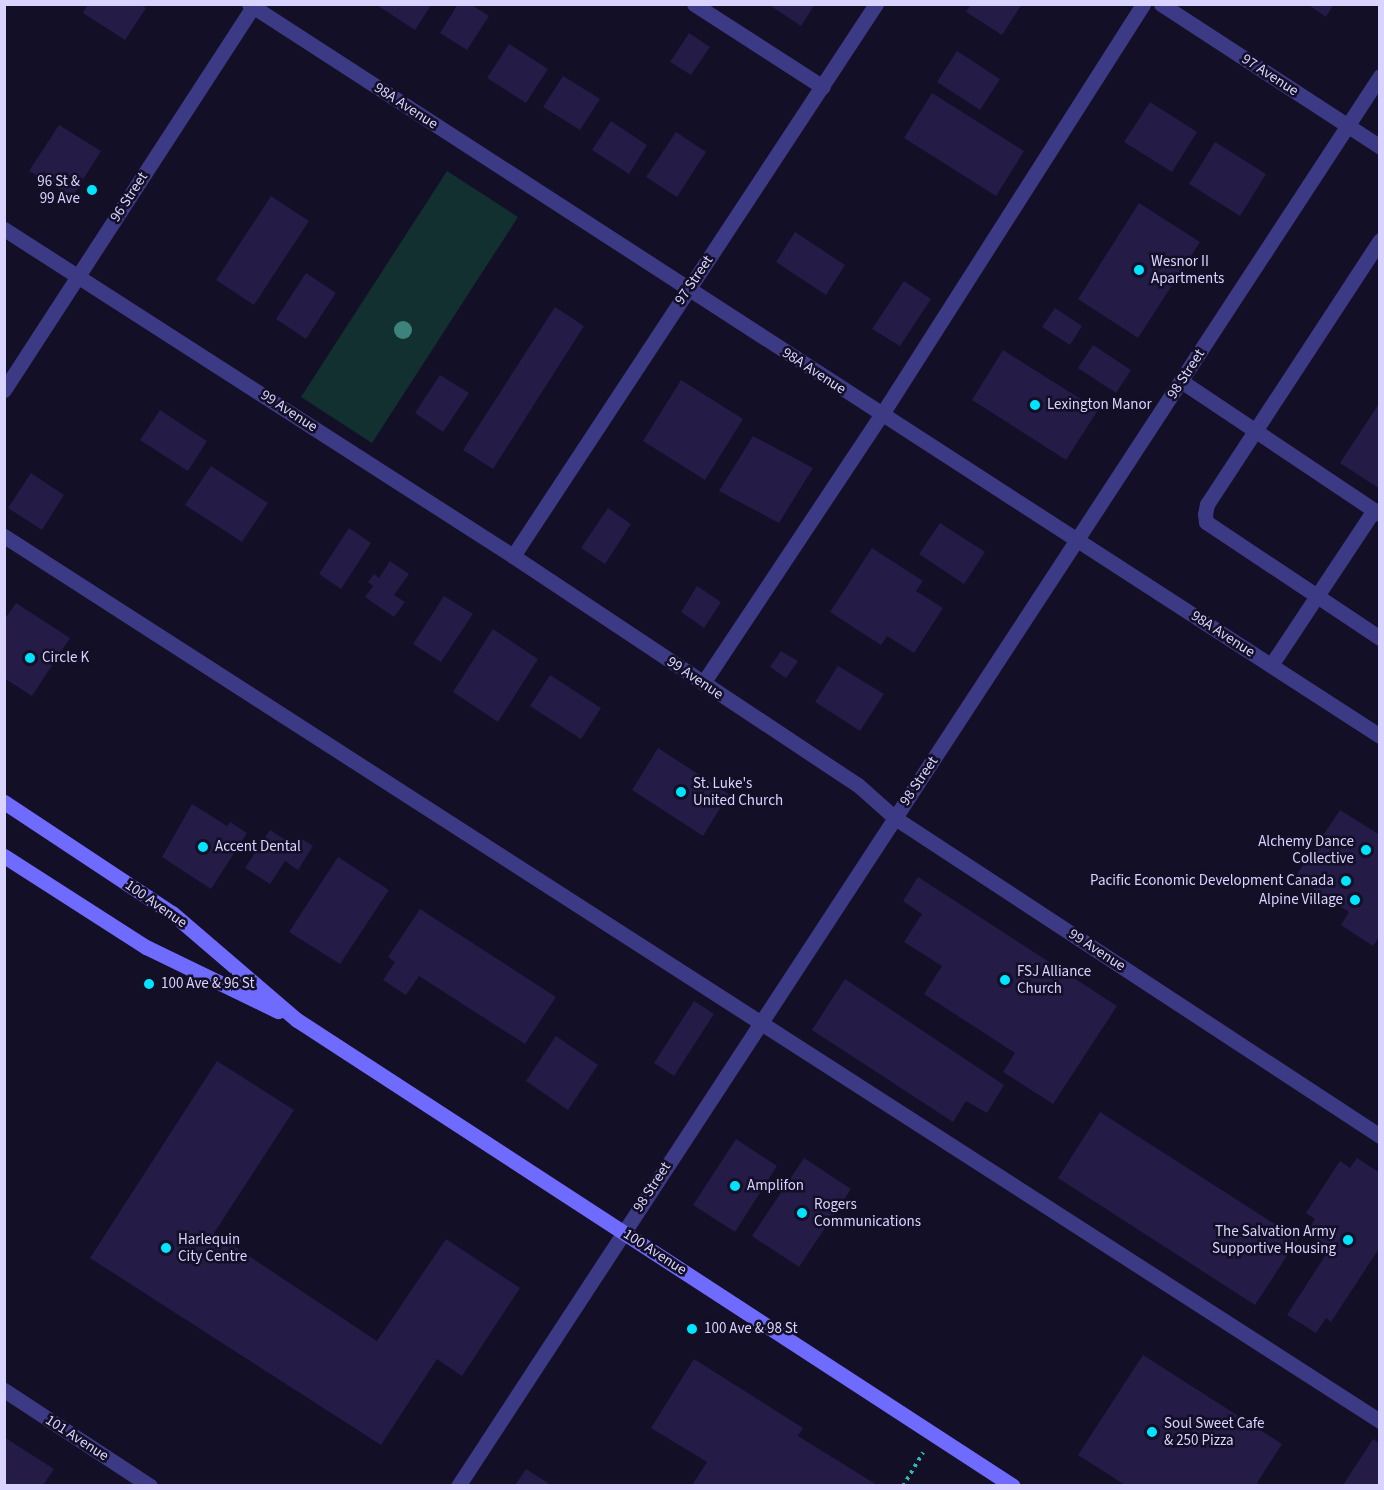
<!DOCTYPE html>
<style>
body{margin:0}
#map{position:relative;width:1384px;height:1490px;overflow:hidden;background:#130f26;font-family:"Source Sans 3",sans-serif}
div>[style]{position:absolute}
.green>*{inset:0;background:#12302f}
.building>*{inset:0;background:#241b47}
.path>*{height:4px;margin-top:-2px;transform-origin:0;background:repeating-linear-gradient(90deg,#2fb8b0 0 3px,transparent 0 7.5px)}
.service>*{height:15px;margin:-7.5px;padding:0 7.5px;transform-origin:7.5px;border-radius:7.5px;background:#3d3a85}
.minor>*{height:15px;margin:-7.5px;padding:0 7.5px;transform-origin:7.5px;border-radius:7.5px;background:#3d3a85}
.tertiary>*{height:15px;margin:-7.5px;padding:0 7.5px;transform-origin:7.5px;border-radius:7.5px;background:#3d3a85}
.secondary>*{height:15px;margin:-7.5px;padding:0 7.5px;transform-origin:7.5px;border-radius:7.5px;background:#6f6bff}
.trees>*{width:18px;height:18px;margin:-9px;border-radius:50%;background:#3d827b}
.dots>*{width:16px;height:16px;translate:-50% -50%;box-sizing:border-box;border:3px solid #130f26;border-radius:50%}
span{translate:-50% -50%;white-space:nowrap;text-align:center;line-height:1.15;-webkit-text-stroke:5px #130f26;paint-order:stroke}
.street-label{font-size:15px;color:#d9d4ff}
.poi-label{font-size:15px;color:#d9d4ff}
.right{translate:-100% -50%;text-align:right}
.left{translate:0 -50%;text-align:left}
.frame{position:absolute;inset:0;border:6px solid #d9d4ff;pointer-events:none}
</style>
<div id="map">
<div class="green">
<div style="clip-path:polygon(447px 171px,518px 217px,372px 443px,301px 397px)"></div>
</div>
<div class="building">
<div style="clip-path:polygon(88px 4px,140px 4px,146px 8px,125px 40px,83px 13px)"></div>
<div style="clip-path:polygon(375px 4px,432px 4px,415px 30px)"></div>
<div style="clip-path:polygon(458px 4px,470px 4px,489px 16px,467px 50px,440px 33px)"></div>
<div style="clip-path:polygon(768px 4px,815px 4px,801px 26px)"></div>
<div style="clip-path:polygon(971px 4px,1022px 4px,1002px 35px,966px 12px)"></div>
<div style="clip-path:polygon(1307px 4px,1334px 4px,1326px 17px)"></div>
<div style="clip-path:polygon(689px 33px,710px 47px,691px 75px,670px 62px)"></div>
<div style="clip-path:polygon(509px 44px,548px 69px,526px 103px,487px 78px)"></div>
<div style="clip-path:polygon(957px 51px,1000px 79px,980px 110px,937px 82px)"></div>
<div style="clip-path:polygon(563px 76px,600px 99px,580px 130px,543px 107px)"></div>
<div style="clip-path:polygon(932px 93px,1024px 151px,996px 196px,904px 138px)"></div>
<div style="clip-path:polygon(1150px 102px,1197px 132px,1172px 172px,1124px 142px)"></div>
<div style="clip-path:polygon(611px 121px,647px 145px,629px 174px,592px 150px)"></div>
<div style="clip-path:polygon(59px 125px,101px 151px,72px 197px,29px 171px)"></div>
<div style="clip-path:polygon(676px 132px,706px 152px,677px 197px,646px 177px)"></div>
<div style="clip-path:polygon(1215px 142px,1266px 174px,1240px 216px,1189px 184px)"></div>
<div style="clip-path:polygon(271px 196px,309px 221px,254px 305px,216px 280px)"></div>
<div style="clip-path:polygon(1139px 203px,1200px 242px,1138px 338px,1078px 299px)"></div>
<div style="clip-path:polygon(795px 232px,845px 265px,826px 295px,776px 262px)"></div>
<div style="clip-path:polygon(306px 273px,336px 293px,306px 339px,276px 319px)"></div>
<div style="clip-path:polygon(904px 281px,931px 299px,900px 346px,872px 329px)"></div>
<div style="clip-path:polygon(555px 307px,584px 326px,493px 469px,463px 450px)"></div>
<div style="clip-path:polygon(1055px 308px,1082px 326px,1070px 345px,1042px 327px)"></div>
<div style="clip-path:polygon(1093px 345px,1131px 370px,1116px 393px,1078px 368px)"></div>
<div style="clip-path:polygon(1003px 350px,1098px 410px,1066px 460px,972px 400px)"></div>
<div style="clip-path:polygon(440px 375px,469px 393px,443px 432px,415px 413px)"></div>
<div style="clip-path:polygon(681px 380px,743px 419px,705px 480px,643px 441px)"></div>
<div style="clip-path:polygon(1380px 402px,1380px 489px,1340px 463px)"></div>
<div style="clip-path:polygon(160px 410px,207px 441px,188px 471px,140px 440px)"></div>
<div style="clip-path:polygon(753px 436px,813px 468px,779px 523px,719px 491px)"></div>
<div style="clip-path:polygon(211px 466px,268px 503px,242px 542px,185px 505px)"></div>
<div style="clip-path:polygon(31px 473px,64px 495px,42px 530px,8px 508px)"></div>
<div style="clip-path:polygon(608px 508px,631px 524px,605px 564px,581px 548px)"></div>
<div style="clip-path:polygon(940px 523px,985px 552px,964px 584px,919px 554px)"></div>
<div style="clip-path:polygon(349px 528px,371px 543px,341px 589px,319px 574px)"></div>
<div style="clip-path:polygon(872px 548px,923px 581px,916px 591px,943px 608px,914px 653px,887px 636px,881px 645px,830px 612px)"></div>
<div style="clip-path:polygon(390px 561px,409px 574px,394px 595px,405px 602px,394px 617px,365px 597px,373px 586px,368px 582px,374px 574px,379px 578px)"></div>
<div style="clip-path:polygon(697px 586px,721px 602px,704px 628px,681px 612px)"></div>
<div style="clip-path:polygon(444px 596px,473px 614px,441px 662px,413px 644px)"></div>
<div style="clip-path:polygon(16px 603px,70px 638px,32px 696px,4px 678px,4px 620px)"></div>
<div style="clip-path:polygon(493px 629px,538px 659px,498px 722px,453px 692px)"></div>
<div style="clip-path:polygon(781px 651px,798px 661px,786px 678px,770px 667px)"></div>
<div style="clip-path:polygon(838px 666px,884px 694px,860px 731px,815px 702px)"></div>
<div style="clip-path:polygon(550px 675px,601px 708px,581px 739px,530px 706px)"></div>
<div style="clip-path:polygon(658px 748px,729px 794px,703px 836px,632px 790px)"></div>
<div style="clip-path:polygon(192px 804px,227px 826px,230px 822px,247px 833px,211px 889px,162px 857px)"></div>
<div style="clip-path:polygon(1340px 810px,1380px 835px,1380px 936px,1373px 946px,1341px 925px,1349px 912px,1295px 877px)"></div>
<div style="clip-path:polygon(270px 830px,294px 845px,299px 837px,313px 846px,298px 870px,285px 861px,270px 884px,245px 868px)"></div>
<div style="clip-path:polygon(338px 857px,389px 890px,340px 964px,289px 932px)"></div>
<div style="clip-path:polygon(918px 877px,1117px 1006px,1053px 1104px,1003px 1072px,1015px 1053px,924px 994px,942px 966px,904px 942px,922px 914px,903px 901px)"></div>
<div style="clip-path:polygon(420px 909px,556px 997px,525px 1044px,419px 976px,406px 995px,383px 980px,395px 962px,388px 957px)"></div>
<div style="clip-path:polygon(845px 979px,1004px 1085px,987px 1113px,966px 1101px,953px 1122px,812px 1030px)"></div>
<div style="clip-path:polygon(694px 1001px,714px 1014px,674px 1076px,654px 1063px)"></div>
<div style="clip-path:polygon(556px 1036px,598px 1065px,568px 1110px,526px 1081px)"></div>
<div style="clip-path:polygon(217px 1061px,294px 1110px,214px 1233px,377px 1341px,446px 1239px,520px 1288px,462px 1376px,437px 1359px,381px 1445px,90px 1258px)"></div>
<div style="clip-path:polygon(1100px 1112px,1298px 1239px,1255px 1305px,1058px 1178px)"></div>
<div style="clip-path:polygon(736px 1139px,777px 1166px,735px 1232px,693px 1205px)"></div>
<div style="clip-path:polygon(804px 1158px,851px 1189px,799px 1267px,752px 1236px)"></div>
<div style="clip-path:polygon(1357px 1158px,1380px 1173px,1380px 1247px,1331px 1322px,1326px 1318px,1316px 1333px,1287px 1315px,1330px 1248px,1306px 1233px,1315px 1219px,1306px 1213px,1340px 1161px,1350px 1168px)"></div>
<div style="clip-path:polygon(1143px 1355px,1282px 1444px,1257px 1483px,1261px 1485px,1125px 1485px,1078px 1455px)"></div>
<div style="clip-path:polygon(694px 1359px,803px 1428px,798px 1436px,877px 1485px,692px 1485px,707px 1462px,651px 1428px)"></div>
<div style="clip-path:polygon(4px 1437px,54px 1469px,43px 1485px,4px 1485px)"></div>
<div style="clip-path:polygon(1373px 1439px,1380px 1444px,1380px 1485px,1343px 1485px)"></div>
<div style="clip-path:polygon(526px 1469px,551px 1485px,515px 1485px)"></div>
</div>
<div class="path">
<div style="left:903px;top:1486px;width:39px;rotate:-59deg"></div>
</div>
<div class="service">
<div style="left:694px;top:4px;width:153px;rotate:32.8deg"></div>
<div style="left:1380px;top:240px;width:316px;rotate:123.2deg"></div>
<div style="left:1207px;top:504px;width:10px;rotate:101deg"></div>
<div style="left:1205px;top:514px;width:8px;rotate:83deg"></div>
<div style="left:1206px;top:522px;width:209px;rotate:33.7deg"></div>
<div style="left:1181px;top:381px;width:239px;rotate:33.8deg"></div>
<div style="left:4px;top:536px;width:1636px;rotate:32.75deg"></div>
<div style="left:1271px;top:665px;width:186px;rotate:-56.4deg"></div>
<div style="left:703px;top:683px;width:323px;rotate:-56.4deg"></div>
<div style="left:882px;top:414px;width:486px;rotate:-57.5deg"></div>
</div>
<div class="minor">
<div style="left:249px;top:4px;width:1347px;rotate:32.91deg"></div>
<div style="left:1161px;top:4px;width:262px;rotate:33.1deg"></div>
<div style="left:4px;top:229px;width:605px;rotate:32.72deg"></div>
<div style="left:513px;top:556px;width:414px;rotate:33.6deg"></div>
<div style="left:858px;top:785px;width:50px;rotate:41.7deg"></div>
<div style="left:895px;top:818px;width:580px;rotate:33.25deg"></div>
<div style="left:513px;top:556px;width:661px;rotate:-56.67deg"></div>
<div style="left:4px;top:1390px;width:175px;rotate:33.3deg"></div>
<div style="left:458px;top:1486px;width:1685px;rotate:-56.82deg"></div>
</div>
<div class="tertiary">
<div style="left:4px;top:390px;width:460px;rotate:-57deg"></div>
</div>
<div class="secondary">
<div style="left:4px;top:802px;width:201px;rotate:33.5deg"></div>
<div style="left:172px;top:913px;width:165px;rotate:40.6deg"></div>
<div style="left:297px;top:1020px;width:854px;rotate:33.06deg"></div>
<div style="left:4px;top:856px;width:169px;rotate:32.7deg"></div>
<div style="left:146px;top:947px;width:147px;rotate:25.9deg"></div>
</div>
<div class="trees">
<div style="left:403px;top:330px"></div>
</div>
<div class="dots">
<div style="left:92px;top:190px;background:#00e5ff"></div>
<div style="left:1139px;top:270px;background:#00e5ff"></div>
<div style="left:1035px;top:405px;background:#00e5ff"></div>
<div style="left:30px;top:658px;background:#00e5ff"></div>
<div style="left:681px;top:792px;background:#00e5ff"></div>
<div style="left:203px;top:847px;background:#00e5ff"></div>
<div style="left:1366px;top:850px;background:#00e5ff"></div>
<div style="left:1346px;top:881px;background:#00e5ff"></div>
<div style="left:1355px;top:900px;background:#00e5ff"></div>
<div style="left:1005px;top:980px;background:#00e5ff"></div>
<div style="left:149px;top:984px;background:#00e5ff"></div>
<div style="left:735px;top:1186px;background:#00e5ff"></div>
<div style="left:802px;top:1213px;background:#00e5ff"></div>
<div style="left:1348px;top:1240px;background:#00e5ff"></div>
<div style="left:166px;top:1248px;background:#00e5ff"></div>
<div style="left:692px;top:1329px;background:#00e5ff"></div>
<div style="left:1152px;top:1432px;background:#00e5ff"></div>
</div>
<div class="street-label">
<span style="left:1270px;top:75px;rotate:33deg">97 Avenue</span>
<span style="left:406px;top:106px;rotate:33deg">98A Avenue</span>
<span style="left:129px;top:197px;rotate:-57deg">96 Street</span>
<span style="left:694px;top:280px;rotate:-56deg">97 Street</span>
<span style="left:814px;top:371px;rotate:33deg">98A Avenue</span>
<span style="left:1186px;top:374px;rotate:-57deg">98 Street</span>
<span style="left:289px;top:411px;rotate:33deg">99 Avenue</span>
<span style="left:1223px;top:634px;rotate:33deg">98A Avenue</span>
<span style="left:695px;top:678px;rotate:34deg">99 Avenue</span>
<span style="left:919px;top:781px;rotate:-56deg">98 Street</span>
<span style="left:156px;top:904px;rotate:35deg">100 Avenue</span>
<span style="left:1097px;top:950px;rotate:33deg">99 Avenue</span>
<span style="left:652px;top:1187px;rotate:-57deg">98 Street</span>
<span style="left:655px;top:1252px;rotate:33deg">100 Avenue</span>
<span style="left:77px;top:1438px;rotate:33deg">101 Avenue</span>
</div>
<div class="poi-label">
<span class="right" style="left:80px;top:190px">96 St &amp;<br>99 Ave</span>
<span class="left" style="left:1151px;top:270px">Wesnor II<br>Apartments</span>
<span class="left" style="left:1047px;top:405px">Lexington Manor</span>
<span class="left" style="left:42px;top:658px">Circle K</span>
<span class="left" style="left:693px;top:792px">St. Luke's<br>United Church</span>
<span class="right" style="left:1354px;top:850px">Alchemy Dance<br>Collective</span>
<span class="left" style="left:215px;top:847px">Accent Dental</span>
<span class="right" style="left:1334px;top:881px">Pacific Economic Development Canada</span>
<span class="right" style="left:1343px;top:900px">Alpine Village</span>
<span class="left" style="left:1017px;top:980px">FSJ Alliance<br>Church</span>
<span class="left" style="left:161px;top:984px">100 Ave &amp; 96 St</span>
<span class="left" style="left:747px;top:1186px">Amplifon</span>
<span class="left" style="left:814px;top:1213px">Rogers<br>Communications</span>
<span class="right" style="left:1336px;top:1240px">The Salvation Army<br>Supportive Housing</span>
<span class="left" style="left:178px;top:1248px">Harlequin<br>City Centre</span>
<span class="left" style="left:704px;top:1329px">100 Ave &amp; 98 St</span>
<span class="left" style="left:1164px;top:1432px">Soul Sweet Cafe<br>&amp; 250 Pizza</span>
</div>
<div class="frame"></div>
</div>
